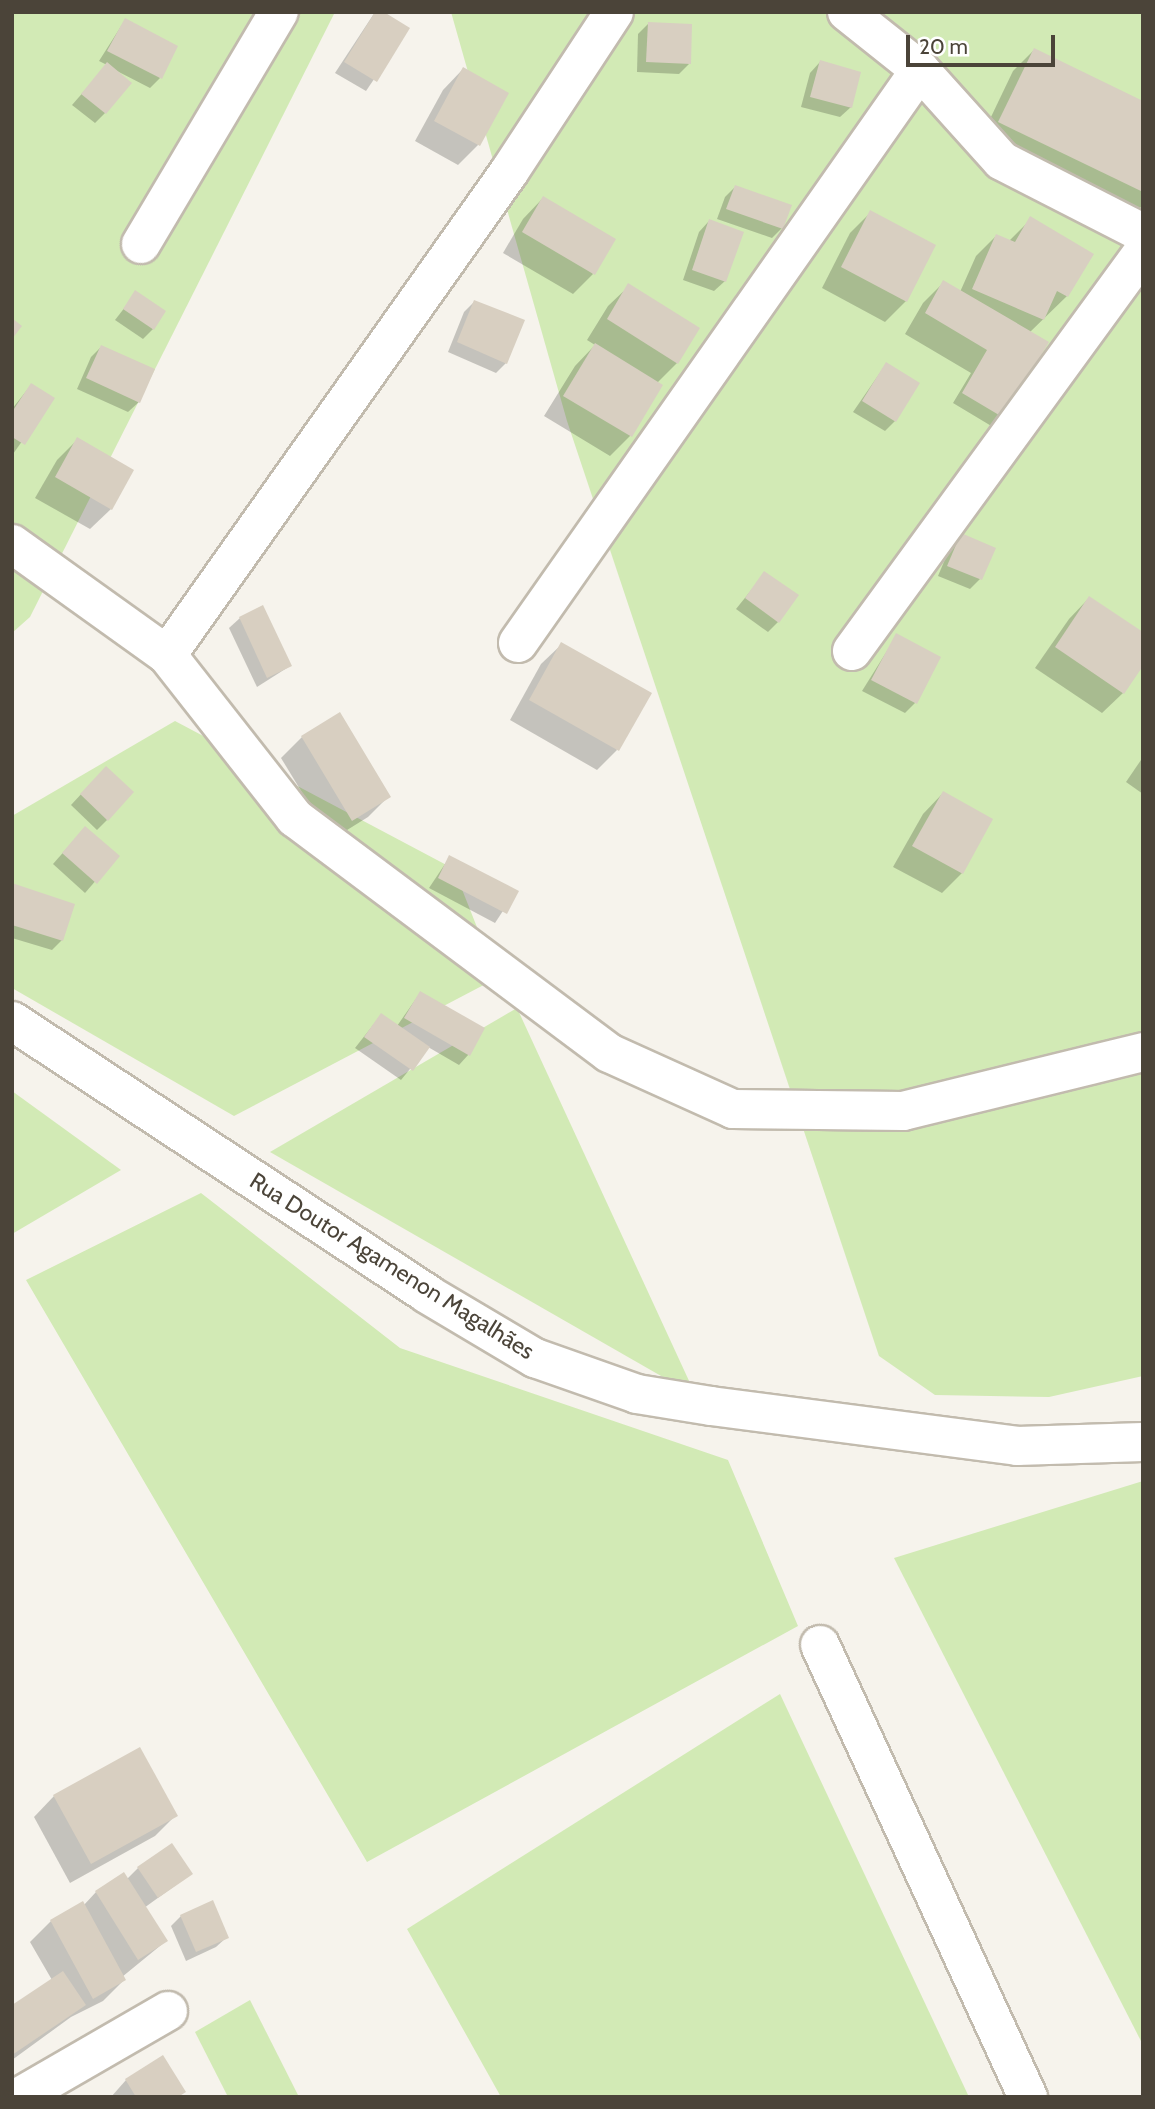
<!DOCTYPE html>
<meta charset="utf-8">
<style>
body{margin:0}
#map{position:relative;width:1155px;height:2109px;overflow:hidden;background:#f6f3ec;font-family:Cabin,sans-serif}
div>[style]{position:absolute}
.green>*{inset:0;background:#d2eab5}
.shadow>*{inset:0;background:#0003}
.building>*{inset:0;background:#d8cfc1}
.roads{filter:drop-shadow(2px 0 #c2bbae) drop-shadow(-2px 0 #c2bbae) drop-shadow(0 2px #c2bbae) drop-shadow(0 -2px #c2bbae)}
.minor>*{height:38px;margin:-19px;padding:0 19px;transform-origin:19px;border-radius:19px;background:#fff}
span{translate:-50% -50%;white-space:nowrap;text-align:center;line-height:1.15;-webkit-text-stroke:5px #fff;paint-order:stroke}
.street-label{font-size:23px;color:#4b4439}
.frame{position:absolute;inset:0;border:14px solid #4b4439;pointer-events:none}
.scale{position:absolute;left:906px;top:35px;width:149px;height:32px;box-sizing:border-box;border:4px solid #4b4439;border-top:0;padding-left:9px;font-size:21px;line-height:24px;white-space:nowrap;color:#4b4439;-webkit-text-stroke:5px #fff;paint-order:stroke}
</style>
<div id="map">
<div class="green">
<div style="clip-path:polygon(12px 12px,335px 12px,30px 617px,12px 633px)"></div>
<div style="clip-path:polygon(451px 12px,1143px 12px,1143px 1376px,1049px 1397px,935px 1395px,879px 1356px,567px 421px)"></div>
<div style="clip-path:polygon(175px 721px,454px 869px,497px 978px,234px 1116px,12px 988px,12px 816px)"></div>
<div style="clip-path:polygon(517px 1008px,696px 1396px,270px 1152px)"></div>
<div style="clip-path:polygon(12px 1091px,121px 1170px,12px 1234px)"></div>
<div style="clip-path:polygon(201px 1193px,400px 1348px,728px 1460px,798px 1626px,367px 1862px,26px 1280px)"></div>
<div style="clip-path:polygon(1143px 1481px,1143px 2045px,894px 1558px)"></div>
<div style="clip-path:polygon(780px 1694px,969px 2097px,501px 2097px,407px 1929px)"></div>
<div style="clip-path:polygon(250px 2000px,299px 2097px,228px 2097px,195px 2032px)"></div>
</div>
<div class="shadow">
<div style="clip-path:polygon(375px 12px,408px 29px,366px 91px,335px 73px)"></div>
<div style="clip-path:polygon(125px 20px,160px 78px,150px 88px,115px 70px,105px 113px,95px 123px,72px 105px,107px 65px,99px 61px)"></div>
<div style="clip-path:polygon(648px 24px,689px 64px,679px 74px,637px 72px,638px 34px)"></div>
<div style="clip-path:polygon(1034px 50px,1143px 103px,1143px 205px,1131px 217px,979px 142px,1013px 71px)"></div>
<div style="clip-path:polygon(820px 62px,851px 107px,840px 117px,801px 107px,810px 73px)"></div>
<div style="clip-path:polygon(463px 69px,478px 145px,458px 165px,415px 141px,443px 90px)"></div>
<div style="clip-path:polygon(735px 187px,782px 228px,772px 238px,717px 219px,725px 197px)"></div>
<div style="clip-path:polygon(543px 198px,593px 274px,573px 294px,503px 253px,523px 219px)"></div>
<div style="clip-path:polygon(870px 213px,906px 301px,885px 322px,822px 288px,850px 233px)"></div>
<div style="clip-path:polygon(1031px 219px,1067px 296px,1029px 333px,1003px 416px,993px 427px,953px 403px,971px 373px,905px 334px,923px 303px,944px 282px,960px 292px,976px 256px,996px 236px,1009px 241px)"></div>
<div style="clip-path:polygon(709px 221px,725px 281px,714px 291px,683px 280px,699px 232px)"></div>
<div style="clip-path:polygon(629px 286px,677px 363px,657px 383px,630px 436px,610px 456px,544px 416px,575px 366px,595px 345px,587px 340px,608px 306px)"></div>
<div style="clip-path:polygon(136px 293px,153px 329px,143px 339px,115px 320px)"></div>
<div style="clip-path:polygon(474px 302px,506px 363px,496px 373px,448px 352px,464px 312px)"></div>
<div style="clip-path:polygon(101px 347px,139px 402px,128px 412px,77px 389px,91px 357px)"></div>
<div style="clip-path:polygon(886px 364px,895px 421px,885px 431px,853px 412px)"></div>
<div style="clip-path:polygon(31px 385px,52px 399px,13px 454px,12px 409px)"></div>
<div style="clip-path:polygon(78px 439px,111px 509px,90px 529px,35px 498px,57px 460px)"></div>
<div style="clip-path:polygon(961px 535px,980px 579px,970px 589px,938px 576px,951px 545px)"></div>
<div style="clip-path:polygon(765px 573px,778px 622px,768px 632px,736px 609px)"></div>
<div style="clip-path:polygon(1089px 598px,1123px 693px,1102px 713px,1035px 668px,1069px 619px)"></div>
<div style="clip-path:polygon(240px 618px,290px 666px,257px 687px,229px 628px)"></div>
<div style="clip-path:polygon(897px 635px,915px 703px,905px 713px,862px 691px)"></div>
<div style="clip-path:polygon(562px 644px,617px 750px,597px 770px,510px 720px,541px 664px)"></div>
<div style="clip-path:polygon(302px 737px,389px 796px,368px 817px,331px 840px,281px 758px)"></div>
<div style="clip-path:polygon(1143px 757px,1143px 794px,1126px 782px)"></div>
<div style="clip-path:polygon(96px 778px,107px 820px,97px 830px,71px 805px)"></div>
<div style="clip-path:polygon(943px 793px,962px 873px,942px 893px,893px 867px,923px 814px)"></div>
<div style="clip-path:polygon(75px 839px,117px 856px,85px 893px,53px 864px)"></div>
<div style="clip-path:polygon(449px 858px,516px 891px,495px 923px,429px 888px)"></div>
<div style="clip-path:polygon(12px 885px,62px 940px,52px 950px,12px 938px)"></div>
<div style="clip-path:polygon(420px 993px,469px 1054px,459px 1065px,428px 1047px,401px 1080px,355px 1048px,381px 1015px,397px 1026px)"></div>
<div style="clip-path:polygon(54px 1796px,176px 1815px,155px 1836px,70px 1883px,34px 1817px)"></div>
<div style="clip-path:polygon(138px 1868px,191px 1874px,144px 1908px,166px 1941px,122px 1977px,124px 1980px,103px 2001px,71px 2017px,12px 2060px,12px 2007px,52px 1980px,30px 1942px,51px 1921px,83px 1906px,96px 1892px,126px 1880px)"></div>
<div style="clip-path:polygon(181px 1916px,227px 1937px,216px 1947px,186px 1961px,171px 1926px)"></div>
<div style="clip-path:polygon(126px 2080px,178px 2097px,111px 2097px)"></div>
</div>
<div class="building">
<div style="clip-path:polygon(375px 12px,384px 12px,410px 28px,377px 82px,344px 62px)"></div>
<div style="clip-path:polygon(125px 18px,178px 46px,162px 79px,107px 51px)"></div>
<div style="clip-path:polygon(648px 22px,692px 24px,691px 64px,646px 62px)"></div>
<div style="clip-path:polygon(1034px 48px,1143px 101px,1143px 192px,998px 122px)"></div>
<div style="clip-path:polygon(820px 60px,861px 72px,852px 108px,810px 97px)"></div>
<div style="clip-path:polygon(107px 62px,132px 83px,106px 114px,81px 94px)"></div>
<div style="clip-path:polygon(463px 67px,509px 93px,480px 146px,434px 121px)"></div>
<div style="clip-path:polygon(735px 185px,792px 205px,783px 229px,726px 209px)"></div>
<div style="clip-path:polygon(543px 196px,616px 239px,595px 275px,522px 232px)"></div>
<div style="clip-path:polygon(870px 210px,936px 245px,907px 302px,841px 267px)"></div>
<div style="clip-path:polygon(1030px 216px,1094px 254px,1068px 297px,1057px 291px,1044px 320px,972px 289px,996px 234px,1015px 242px)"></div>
<div style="clip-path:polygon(709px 219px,744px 232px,726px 282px,692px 270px)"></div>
<div style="clip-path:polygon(943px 280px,1049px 342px,1004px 418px,962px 393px,987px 350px,925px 313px)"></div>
<div style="clip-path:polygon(628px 283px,700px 328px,678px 364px,607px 319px)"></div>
<div style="clip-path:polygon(135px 290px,166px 311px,154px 330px,123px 309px)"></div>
<div style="clip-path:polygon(474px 300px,525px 320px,507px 364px,457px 342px)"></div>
<div style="clip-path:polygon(12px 318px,22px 326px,12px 339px)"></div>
<div style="clip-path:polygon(595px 343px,663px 385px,632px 437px,563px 396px)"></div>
<div style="clip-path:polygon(101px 345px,155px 369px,140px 403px,86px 378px)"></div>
<div style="clip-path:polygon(886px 362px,920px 383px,896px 422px,862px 401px)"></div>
<div style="clip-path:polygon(31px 383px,55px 398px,25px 445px,12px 437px,12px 412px)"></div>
<div style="clip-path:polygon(77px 437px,134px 470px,112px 510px,55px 477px)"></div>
<div style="clip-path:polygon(961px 533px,996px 548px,982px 580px,947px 566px)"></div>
<div style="clip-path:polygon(764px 571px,799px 595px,779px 623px,745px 598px)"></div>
<div style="clip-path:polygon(1089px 596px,1143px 632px,1143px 666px,1124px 694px,1055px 647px)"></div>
<div style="clip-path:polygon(263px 605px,292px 666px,267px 678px,239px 617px)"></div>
<div style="clip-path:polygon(896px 633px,941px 657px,917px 704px,871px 680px)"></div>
<div style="clip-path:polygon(561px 642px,652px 693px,619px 751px,529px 700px)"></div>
<div style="clip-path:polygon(340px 712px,391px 797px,352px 821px,301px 736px)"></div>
<div style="clip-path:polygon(106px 766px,134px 792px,108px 821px,80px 794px)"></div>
<div style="clip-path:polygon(943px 791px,993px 819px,963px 874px,912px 846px)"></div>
<div style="clip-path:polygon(85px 826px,120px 856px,97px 884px,62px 853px)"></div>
<div style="clip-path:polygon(449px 855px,519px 891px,507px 914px,438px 878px)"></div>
<div style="clip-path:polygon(12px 883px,75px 904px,63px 941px,12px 925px)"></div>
<div style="clip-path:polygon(420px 991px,485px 1028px,470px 1056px,404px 1018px)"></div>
<div style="clip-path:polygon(381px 1013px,430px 1047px,413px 1071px,364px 1037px)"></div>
<div style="clip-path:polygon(140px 1747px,178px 1816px,91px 1864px,53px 1795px)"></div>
<div style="clip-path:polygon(172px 1843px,193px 1874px,158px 1898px,137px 1867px)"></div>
<div style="clip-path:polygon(124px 1872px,168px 1941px,138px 1960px,95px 1891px)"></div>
<div style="clip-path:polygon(213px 1900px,229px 1938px,196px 1952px,180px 1915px)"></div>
<div style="clip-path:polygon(83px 1901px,126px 1980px,93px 1999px,50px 1920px)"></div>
<div style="clip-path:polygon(63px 1971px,86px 2005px,12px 2055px,12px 2005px)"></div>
<div style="clip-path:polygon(163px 2055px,186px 2092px,178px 2097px,136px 2097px,125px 2079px)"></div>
</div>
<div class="roads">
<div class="minor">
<div style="left:847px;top:12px;width:93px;rotate:38.5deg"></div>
<div style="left:920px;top:70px;width:122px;rotate:48deg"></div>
<div style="left:1002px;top:161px;width:158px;rotate:27.1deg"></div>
<div style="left:141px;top:244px;width:270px;rotate:-59.3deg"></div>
<div style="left:12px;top:544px;width:191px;rotate:35.6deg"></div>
<div style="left:167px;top:655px;width:592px;rotate:-54.7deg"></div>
<div style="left:509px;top:172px;width:191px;rotate:-56.7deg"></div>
<div style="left:518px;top:643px;width:700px;rotate:-54.95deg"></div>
<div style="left:852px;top:651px;width:494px;rotate:-53.9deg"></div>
<div style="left:167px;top:655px;width:207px;rotate:51.9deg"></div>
<div style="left:295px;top:818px;width:392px;rotate:36.8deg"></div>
<div style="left:609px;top:1053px;width:136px;rotate:24.3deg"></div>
<div style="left:733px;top:1109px;width:170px;rotate:0.7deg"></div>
<div style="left:903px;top:1111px;width:247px;rotate:-13.8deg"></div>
<div style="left:12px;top:1021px;width:497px;rotate:33.3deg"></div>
<div style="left:427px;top:1294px;width:126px;rotate:30.7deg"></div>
<div style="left:535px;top:1358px;width:108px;rotate:19.4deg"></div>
<div style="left:637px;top:1394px;width:75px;rotate:9.2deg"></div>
<div style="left:711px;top:1406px;width:309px;rotate:7.4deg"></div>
<div style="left:1017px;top:1446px;width:126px;rotate:-1.8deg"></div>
<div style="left:820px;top:1645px;width:498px;rotate:65.3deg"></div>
<div style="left:19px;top:2097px;width:172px;rotate:-30deg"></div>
</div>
</div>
<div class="street-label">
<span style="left:392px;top:1266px;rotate:32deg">Rua Doutor Agamenon Magalhães</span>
</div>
<div class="frame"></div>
<div class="scale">20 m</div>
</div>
